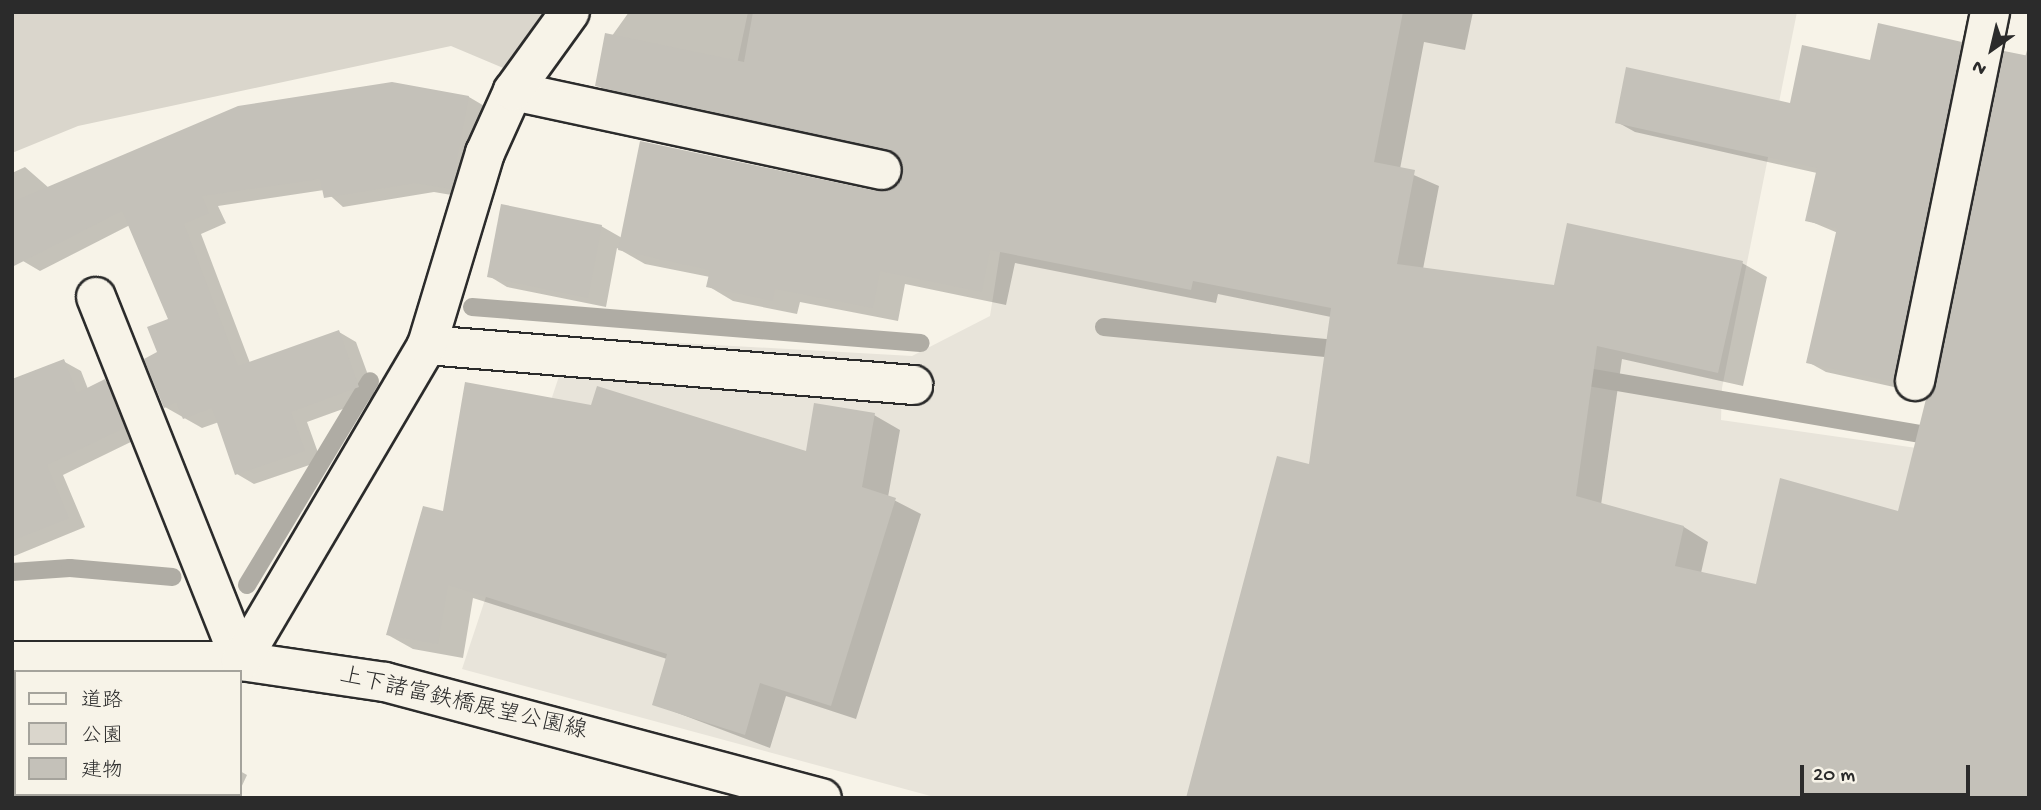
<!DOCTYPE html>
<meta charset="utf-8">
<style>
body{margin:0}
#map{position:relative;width:2041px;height:810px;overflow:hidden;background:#f7f3e8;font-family:"Gochi Hand","Klee One",sans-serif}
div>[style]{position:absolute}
.built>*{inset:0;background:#e8e4da}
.green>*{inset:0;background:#dad6cc}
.shadow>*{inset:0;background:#0003}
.stream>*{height:18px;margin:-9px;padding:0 9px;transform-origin:9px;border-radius:9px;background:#afaca4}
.building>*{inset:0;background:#c4c1b9}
.roads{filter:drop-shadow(2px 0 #2b2b2b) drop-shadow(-2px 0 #2b2b2b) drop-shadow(0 2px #2b2b2b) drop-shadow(0 -2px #2b2b2b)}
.minor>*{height:38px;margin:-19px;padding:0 19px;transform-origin:19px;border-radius:19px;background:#f7f3e8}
span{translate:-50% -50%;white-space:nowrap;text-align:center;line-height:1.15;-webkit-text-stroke:5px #f7f3e8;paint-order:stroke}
.street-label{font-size:23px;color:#2b2b2b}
.frame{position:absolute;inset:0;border:14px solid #2b2b2b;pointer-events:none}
.legend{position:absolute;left:14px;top:670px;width:228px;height:126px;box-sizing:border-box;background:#f7f3e8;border:2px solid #a5a39c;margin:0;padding:9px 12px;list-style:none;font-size:21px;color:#2b2b2b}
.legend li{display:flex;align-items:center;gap:14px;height:35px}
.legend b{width:35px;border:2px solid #a5a39c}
.north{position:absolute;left:1957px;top:14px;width:70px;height:70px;-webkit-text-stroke:5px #f7f3e8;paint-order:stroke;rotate:214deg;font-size:19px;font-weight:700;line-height:28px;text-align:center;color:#2b2b2b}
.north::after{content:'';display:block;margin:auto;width:24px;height:32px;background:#2b2b2b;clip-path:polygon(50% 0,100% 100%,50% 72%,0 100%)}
.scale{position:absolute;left:1800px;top:765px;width:170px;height:32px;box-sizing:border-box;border:4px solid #2b2b2b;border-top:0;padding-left:9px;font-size:21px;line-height:24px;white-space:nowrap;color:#2b2b2b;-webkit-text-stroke:5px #f7f3e8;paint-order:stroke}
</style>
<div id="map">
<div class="built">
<div style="clip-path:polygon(748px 12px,1797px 12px,1722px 388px,1721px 420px,2029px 464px,2029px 798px,938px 798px,462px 669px,572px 337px,912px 356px,990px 316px,1010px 189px,723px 130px)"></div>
</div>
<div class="green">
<div style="clip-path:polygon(12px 12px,549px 12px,508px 70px,451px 46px,78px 126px,12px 153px)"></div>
</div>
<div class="shadow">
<div style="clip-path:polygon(629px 12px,1473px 12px,1465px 50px,1424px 42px,1400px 169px,1439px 186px,1423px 269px,1555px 287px,1742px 263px,1767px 277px,1743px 386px,1622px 359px,1601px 505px,1684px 527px,1708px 542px,1701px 573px,1757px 586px,1899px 513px,2029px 43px,2029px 798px,1310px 467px,1331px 317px,1218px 294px,1216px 303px,1015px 263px,1006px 305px,905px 284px,898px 321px,800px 302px,797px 314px,733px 301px,708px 286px,710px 277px,645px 264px,617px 248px,606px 307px,507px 287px,489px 276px,601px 226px,622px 238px,899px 186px,901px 159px,621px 100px,597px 85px,604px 47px)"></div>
<div style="clip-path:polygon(1961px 43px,1979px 54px,1912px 391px,1826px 372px,1808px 362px,1838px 233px,1807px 220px,1817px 173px,1635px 132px,1617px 122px,1792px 105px,1871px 62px)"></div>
<div style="clip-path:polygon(392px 84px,469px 97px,486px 107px,469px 198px,434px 192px,343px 207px,324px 190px,218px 206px,226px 223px,201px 234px,250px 363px,339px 332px,356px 342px,376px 397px,307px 422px,321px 461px,254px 484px,237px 474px,219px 422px,202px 428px,165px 407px,159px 353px,170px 320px,130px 225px,40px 271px,23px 261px,12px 239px,12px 173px,25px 167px,49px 188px)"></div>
<div style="clip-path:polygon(63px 361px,81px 371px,88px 389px,105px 381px,122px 391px,141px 437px,63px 475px,85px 527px,12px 557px,12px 381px)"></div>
<div style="clip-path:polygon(874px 415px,900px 430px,888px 497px,921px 514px,856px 719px,786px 696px,770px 748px,654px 704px,667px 659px,473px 598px,463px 658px,413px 649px,388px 635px,444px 514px,808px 453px)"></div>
<div style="clip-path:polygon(240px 771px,247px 775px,240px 790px)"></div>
<div style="clip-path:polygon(150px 794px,237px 794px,148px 798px)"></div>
</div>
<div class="stream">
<div style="left:472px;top:307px;width:450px;rotate:4.6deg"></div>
<div style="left:1104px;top:327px;width:244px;rotate:5.4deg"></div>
<div style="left:1570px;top:374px;width:374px;rotate:9.7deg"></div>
<div style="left:12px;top:572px;width:58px;rotate:-3.9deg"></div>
<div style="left:70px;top:568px;width:103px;rotate:5deg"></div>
<div style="left:247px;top:585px;width:238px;rotate:-58.9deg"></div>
</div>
<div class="building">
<div style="clip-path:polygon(753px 12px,1403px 12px,1374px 162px,1415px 170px,1397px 264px,1554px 285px,1567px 223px,1743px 261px,1718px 373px,1597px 346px,1576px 496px,1684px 526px,1675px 566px,1756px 584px,1780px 478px,1898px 511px,1926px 399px,1936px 385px,2004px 51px,2029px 56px,2029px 798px,1186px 798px,1277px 456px,1309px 464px,1331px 308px,1193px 281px,1191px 290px,990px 250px,982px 292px,880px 271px,873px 308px,775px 289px,773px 301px,706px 287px,710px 270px,618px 250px,640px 141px,877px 191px,899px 184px,903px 163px,887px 149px,595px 86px,605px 33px,744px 62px)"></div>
<div style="clip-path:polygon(1878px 23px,1962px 42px,1894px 382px,1806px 363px,1837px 228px,1805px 221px,1817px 168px,1615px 123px,1626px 67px,1790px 103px,1802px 45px,1870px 60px)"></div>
<div style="clip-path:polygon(392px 82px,469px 96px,451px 189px,415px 183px,324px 198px,320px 179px,202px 196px,209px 213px,184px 224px,238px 366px,339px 330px,359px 387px,291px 412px,305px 451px,235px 475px,212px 408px,183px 419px,176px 402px,164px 408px,144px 359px,157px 352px,147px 327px,168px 319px,122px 211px,12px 267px,12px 202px,238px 106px)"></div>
<div style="clip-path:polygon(501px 204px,602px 225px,588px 298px,487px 277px)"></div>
<div style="clip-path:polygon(64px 359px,77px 393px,105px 379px,124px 428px,47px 465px,69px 518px,12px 541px,12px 379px)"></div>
<div style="clip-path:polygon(465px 382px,591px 405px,597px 386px,806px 451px,814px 403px,875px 413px,862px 487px,896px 498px,831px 706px,760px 683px,745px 735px,652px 705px,667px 654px,448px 585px,438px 644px,386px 635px,423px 506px,443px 511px)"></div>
</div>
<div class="roads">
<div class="minor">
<div style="left:513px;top:91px;width:377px;rotate:12.1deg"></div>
<div style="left:96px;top:297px;width:392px;rotate:68.3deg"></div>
<div style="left:427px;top:345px;width:488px;rotate:4.7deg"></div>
<div style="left:1915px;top:381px;width:377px;rotate:-78.5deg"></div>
<div style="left:12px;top:661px;width:229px"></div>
<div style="left:241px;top:661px;width:146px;rotate:8.3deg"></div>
<div style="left:385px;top:682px;width:452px;rotate:14.9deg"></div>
<div style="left:241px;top:661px;width:367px;rotate:-59.5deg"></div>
<div style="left:427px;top:345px;width:201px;rotate:-73.2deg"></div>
<div style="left:485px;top:153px;width:68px;rotate:-65.7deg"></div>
<div style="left:513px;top:91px;width:97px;rotate:-54.2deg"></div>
</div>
</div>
<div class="street-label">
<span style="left:463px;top:705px;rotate:13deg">上下諸富鉄橋展望公園線</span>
</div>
<div class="frame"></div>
<ul class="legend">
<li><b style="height:9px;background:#f7f3e8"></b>道路</li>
<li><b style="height:19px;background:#dad6cc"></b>公園</li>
<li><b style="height:19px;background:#c4c1b9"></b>建物</li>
</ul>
<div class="north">N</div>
<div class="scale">20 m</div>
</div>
